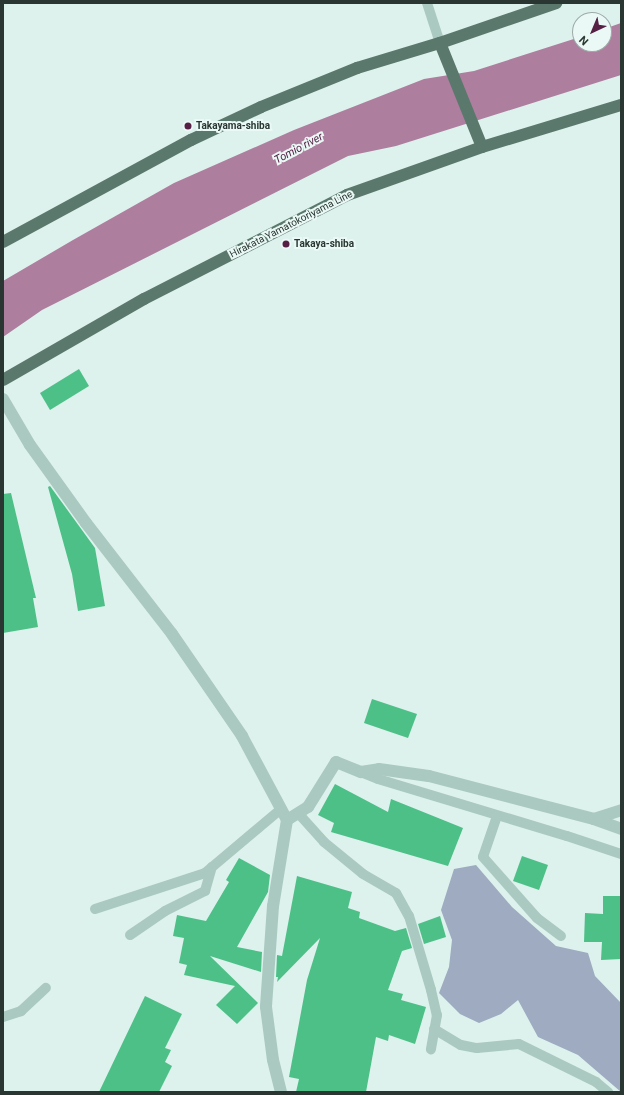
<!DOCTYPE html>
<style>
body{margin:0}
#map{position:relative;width:624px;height:1095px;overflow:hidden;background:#ddf1ed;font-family:Roboto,sans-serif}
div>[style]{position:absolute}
.green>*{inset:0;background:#9eabc0}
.water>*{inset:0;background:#ad7e9e}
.building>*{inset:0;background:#4dc088}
.lane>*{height:10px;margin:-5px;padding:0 5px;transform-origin:5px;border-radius:5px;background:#aac9c0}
.street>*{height:12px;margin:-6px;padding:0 6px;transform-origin:6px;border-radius:6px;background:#aac9c0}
.primary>*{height:12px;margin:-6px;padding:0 6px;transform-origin:6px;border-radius:6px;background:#5b786c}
.dots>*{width:11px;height:11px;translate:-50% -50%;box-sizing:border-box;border:2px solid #eaf9f6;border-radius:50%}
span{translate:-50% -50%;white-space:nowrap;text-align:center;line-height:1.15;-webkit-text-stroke:4px #eaf9f6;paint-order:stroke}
.poi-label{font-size:10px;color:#293631;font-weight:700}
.left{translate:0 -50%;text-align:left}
.street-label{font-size:10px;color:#293631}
.water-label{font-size:11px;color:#562044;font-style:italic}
.frame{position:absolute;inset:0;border:4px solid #293631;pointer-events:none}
.north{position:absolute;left:572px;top:12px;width:40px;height:40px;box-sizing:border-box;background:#eaf9f6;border:1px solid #9daba7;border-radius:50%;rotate:224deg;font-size:11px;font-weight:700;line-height:16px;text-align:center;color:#293631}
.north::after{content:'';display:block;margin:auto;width:14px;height:18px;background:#562044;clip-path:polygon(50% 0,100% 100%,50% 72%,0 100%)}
</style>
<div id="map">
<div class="green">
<div style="clip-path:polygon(476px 865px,512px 907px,556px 946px,588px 953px,595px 976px,621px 1003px,621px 1092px,578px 1055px,538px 1037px,518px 1000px,501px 1014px,479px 1023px,460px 1014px,439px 993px,449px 967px,452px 940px,441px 910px,454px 869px)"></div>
</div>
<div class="water">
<div style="clip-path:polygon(621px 23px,621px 75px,396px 146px,348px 156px,42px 310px,3px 337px,3px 281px,73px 240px,174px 183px,294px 130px,424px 79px,474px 71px,580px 37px,580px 44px,604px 44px,604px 29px)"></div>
</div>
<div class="building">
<div style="clip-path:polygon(79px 369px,89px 386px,50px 410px,40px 393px)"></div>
<div style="clip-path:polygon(50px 486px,95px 548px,105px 606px,78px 611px,72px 574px,48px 487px)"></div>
<div style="clip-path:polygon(11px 493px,36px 598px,33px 598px,38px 627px,3px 633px,3px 494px)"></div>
<div style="clip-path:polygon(372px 699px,417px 714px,408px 738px,364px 723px)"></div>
<div style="clip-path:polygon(335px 784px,388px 812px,391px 799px,463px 828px,448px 866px,331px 832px,334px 823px,318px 815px)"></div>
<div style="clip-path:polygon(522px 856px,548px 865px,539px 890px,513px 881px)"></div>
<div style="clip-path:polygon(239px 858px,270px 875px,268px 892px,237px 947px,262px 952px,261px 972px,210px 956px,258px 1003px,237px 1024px,216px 1005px,235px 986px,184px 975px,187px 965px,179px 963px,184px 938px,173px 936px,177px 915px,206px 921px,229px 882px,226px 880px)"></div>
<div style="clip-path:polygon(297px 876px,352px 892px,348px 908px,360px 912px,359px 918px,395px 931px,406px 928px,412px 948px,402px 951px,388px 990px,403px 994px,401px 1000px,426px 1007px,415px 1044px,389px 1035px,388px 1041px,376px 1037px,366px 1092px,296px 1092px,299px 1079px,289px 1077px,307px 980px,320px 938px,277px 982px,278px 977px,276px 977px,277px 955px,282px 956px)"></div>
<div style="clip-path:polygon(603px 896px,621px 896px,621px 959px,601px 960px,602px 942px,584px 942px,585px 913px,603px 914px)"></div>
<div style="clip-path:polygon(440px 916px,446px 937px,424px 944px,418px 924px)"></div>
<div style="clip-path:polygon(145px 996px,182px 1014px,165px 1048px,171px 1050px,165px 1062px,172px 1066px,159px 1092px,99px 1092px)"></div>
</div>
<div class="lane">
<div style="left:427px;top:3px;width:42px;rotate:72deg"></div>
<div style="left:361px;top:772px;width:18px;rotate:22deg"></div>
<div style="left:378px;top:779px;width:197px;rotate:16.8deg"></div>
<div style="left:567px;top:836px;width:57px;rotate:18.4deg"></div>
<div style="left:298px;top:813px;width:39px;rotate:48deg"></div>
<div style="left:324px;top:842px;width:50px;rotate:39.4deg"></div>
<div style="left:363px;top:874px;width:38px;rotate:30deg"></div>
<div style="left:396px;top:893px;width:26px;rotate:61deg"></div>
<div style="left:409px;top:916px;width:77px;rotate:73.4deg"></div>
<div style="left:431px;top:990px;width:26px;rotate:77deg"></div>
<div style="left:437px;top:1015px;width:35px;rotate:100deg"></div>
<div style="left:497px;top:816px;width:43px;rotate:108.9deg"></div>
<div style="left:483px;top:857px;width:81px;rotate:48.5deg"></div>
<div style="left:537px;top:918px;width:30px;rotate:37deg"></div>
<div style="left:95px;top:909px;width:116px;rotate:-18.1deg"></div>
<div style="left:205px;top:873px;width:99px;rotate:-40.1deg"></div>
<div style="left:130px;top:935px;width:42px;rotate:-34.4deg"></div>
<div style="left:165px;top:911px;width:45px;rotate:-26.6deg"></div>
<div style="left:205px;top:891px;width:25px;rotate:-74deg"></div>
<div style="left:3px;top:1017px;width:19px;rotate:-18deg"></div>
<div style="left:21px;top:1011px;width:34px;rotate:-43deg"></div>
<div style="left:434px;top:1029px;width:31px;rotate:31deg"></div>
<div style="left:461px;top:1045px;width:16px;rotate:11deg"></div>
<div style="left:477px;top:1048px;width:42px;rotate:-5.4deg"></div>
<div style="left:519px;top:1044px;width:86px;rotate:26.3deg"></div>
<div style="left:596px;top:1082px;width:16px;rotate:40deg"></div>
</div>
<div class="street">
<div style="left:3px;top:399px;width:53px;rotate:59.6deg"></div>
<div style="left:30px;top:445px;width:96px;rotate:54.3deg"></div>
<div style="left:86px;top:523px;width:140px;rotate:52.2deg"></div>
<div style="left:172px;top:634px;width:124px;rotate:55.5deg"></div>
<div style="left:242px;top:736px;width:95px;rotate:61.8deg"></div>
<div style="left:287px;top:820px;width:87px;rotate:99.2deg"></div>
<div style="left:273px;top:906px;width:101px;rotate:94deg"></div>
<div style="left:266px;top:1007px;width:53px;rotate:82.5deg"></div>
<div style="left:273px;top:1060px;width:33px;rotate:76deg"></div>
<div style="left:594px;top:819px;width:29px;rotate:20deg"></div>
<div style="left:287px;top:820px;width:25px;rotate:-32deg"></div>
<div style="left:308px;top:807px;width:53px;rotate:-58.1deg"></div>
<div style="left:336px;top:762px;width:27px;rotate:22deg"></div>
<div style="left:361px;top:772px;width:18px;rotate:-9deg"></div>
<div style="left:379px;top:769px;width:50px;rotate:8deg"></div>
<div style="left:429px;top:776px;width:171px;rotate:14.6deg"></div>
<div style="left:594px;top:819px;width:28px;rotate:-18deg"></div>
</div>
<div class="primary">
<div style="left:440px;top:43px;width:112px;rotate:68deg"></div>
<div style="left:3px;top:242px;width:214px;rotate:-28.5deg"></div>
<div style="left:191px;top:140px;width:77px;rotate:-25.2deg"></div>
<div style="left:261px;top:107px;width:104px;rotate:-22.1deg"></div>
<div style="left:357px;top:68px;width:87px;rotate:-16.8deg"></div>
<div style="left:440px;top:43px;width:123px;rotate:-19deg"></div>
<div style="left:3px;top:380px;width:163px;rotate:-29.9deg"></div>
<div style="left:144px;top:299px;width:228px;rotate:-27.1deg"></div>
<div style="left:347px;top:195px;width:143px;rotate:-19.6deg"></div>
<div style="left:482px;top:147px;width:145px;rotate:-16.8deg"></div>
</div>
<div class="dots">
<div style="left:188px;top:126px;background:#562044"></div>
<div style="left:286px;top:244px;background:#562044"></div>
</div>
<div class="poi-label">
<span class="left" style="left:196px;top:126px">Takayama-shiba</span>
<span class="left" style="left:294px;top:244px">Takaya-shiba</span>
</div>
<div class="street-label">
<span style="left:291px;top:224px;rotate:-27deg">Hirakata Yamatokoriyama Line</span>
</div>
<div class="water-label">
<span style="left:299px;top:149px;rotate:-28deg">Tomio river</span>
</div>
<div class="frame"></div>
<div class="north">N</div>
</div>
